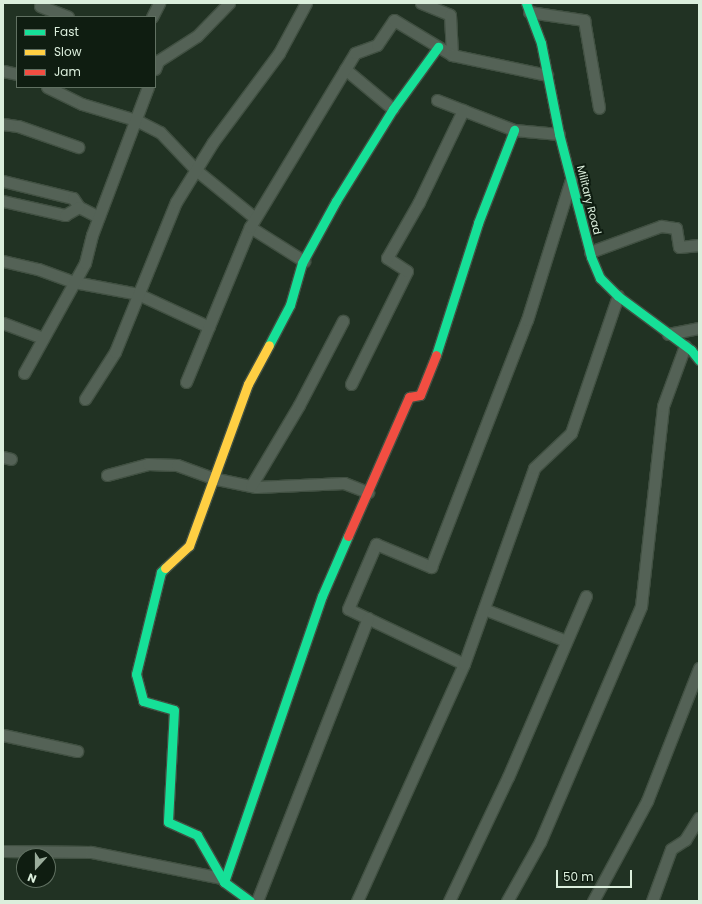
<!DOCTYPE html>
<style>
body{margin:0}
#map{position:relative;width:702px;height:904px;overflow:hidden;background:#213223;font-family:Poppins,sans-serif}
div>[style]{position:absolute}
.roads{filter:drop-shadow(1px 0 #415042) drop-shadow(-1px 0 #415042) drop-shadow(0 1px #415042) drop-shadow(0 -1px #415042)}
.street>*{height:11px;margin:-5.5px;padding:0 5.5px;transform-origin:5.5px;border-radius:5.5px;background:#546256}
.fast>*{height:9px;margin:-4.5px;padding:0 4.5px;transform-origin:4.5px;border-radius:4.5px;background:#16e098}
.slow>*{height:9px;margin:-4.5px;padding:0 4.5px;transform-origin:4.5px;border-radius:4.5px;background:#ffcf43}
.jam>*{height:9px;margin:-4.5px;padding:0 4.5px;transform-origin:4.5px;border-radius:4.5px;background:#f24e42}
span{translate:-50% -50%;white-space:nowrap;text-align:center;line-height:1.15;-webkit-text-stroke:4px #0f1d11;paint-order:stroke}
.street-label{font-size:11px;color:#dbeedc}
.frame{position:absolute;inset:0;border:4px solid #dbeedc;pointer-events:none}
.legend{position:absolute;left:16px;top:16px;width:140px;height:72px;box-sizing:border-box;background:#0f1d11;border:1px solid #617162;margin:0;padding:5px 7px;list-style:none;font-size:12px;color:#dbeedc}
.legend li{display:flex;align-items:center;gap:8px;height:20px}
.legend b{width:20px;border:1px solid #617162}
.north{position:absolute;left:16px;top:848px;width:40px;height:40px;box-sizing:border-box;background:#0f1d11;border:1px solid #617162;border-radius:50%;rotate:201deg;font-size:11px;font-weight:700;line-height:16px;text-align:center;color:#dbeedc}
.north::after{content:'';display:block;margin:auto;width:14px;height:18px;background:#9aac9b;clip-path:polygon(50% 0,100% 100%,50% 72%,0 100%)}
.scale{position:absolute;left:556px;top:870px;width:76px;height:18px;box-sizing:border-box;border:2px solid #dbeedc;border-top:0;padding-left:5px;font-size:12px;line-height:14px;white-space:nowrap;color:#dbeedc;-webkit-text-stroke:3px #0f1d11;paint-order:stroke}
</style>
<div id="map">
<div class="roads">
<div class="street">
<div style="left:421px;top:3px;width:31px;rotate:22deg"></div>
<div style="left:450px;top:15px;width:40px;rotate:87.1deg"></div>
<div style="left:40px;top:6px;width:30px;rotate:21deg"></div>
<div style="left:529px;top:12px;width:56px;rotate:8.3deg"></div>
<div style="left:584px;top:20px;width:89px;rotate:80.3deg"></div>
<div style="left:152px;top:17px;width:16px;rotate:-63deg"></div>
<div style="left:155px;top:69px;width:9px;rotate:-69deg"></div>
<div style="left:158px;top:61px;width:46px;rotate:-32.7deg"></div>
<div style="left:197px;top:36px;width:46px;rotate:-45.9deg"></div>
<div style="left:345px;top:69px;width:62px;rotate:39.8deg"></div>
<div style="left:3px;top:71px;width:14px;rotate:12deg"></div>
<div style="left:47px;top:87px;width:39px;rotate:26deg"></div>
<div style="left:82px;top:104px;width:56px;rotate:16.5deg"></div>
<div style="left:136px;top:120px;width:27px;rotate:27deg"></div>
<div style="left:160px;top:132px;width:52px;rotate:46.5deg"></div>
<div style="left:196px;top:170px;width:76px;rotate:39.1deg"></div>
<div style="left:437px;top:100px;width:83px;rotate:21.3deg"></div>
<div style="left:514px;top:130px;width:45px;rotate:5.1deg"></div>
<div style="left:3px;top:124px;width:15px;rotate:8deg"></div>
<div style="left:18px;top:126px;width:64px;rotate:19.3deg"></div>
<div style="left:3px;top:181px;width:72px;rotate:13.7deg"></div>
<div style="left:73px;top:198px;width:11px;rotate:56deg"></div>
<div style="left:79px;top:207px;width:22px;rotate:27deg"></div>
<div style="left:3px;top:201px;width:64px;rotate:12.7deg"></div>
<div style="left:65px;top:215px;width:16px;rotate:-30deg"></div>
<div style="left:250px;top:227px;width:64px;rotate:32.2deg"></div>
<div style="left:590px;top:252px;width:76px;rotate:-20.1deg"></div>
<div style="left:661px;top:226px;width:15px;rotate:8deg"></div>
<div style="left:676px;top:228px;width:19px;rotate:81deg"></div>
<div style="left:679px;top:247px;width:20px;rotate:-6deg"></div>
<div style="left:3px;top:261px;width:36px;rotate:13deg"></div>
<div style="left:38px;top:269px;width:38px;rotate:20deg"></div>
<div style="left:74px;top:282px;width:65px;rotate:10.6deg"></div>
<div style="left:138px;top:294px;width:78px;rotate:24.9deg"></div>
<div style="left:3px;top:323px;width:43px;rotate:20.6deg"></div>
<div style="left:668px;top:334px;width:32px;rotate:-11deg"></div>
<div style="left:24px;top:373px;width:126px;rotate:-61deg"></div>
<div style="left:85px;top:263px;width:29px;rotate:-76deg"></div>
<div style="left:92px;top:235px;width:158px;rotate:-69.3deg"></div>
<div style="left:186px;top:382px;width:168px;rotate:-67.6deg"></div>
<div style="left:250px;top:227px;width:203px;rotate:-58.9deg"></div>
<div style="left:355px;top:53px;width:23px;rotate:-20deg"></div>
<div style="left:377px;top:45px;width:30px;rotate:-56deg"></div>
<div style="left:394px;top:20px;width:68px;rotate:31.1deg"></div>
<div style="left:452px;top:55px;width:97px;rotate:11.9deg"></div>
<div style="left:351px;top:384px;width:126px;rotate:-63.6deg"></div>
<div style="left:407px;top:271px;width:24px;rotate:-147deg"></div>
<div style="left:387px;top:258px;width:64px;rotate:-60.3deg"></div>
<div style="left:419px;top:202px;width:102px;rotate:-64.4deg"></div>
<div style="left:85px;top:399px;width:56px;rotate:-57.4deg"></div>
<div style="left:115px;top:352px;width:162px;rotate:-67.9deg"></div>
<div style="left:176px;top:202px;width:70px;rotate:-58.3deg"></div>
<div style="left:213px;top:142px;width:111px;rotate:-53.4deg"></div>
<div style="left:279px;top:53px;width:57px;rotate:-61.6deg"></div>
<div style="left:3px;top:457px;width:8px;rotate:14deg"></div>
<div style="left:107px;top:475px;width:42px;rotate:-15deg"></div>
<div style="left:148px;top:464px;width:29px;rotate:2deg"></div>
<div style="left:177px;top:465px;width:37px;rotate:20deg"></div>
<div style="left:212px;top:478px;width:45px;rotate:11.6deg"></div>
<div style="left:256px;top:487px;width:88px;rotate:-2.6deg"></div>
<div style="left:344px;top:483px;width:26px;rotate:21deg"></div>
<div style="left:251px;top:486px;width:94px;rotate:-59.3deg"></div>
<div style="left:299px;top:405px;width:95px;rotate:-62.4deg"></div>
<div style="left:484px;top:609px;width:88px;rotate:21.3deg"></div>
<div style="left:464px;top:664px;width:128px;rotate:-154.6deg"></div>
<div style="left:348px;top:609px;width:71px;rotate:-66.7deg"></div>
<div style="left:376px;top:544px;width:60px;rotate:22.7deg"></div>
<div style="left:431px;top:567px;width:265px;rotate:-68.8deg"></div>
<div style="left:527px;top:320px;width:147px;rotate:-72.6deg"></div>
<div style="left:3px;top:735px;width:76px;rotate:12.2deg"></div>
<div style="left:3px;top:851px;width:88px;rotate:0.7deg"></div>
<div style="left:91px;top:852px;width:133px;rotate:11.3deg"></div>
<div style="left:257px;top:901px;width:304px;rotate:-68.6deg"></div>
<div style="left:357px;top:901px;width:260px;rotate:-65.7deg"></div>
<div style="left:464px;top:664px;width:208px;rotate:-70.3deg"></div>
<div style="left:534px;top:468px;width:51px;rotate:-43.4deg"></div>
<div style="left:571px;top:433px;width:145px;rotate:-71.1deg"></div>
<div style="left:449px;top:901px;width:137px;rotate:-64.6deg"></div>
<div style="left:508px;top:777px;width:197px;rotate:-66.7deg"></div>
<div style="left:507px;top:901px;width:68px;rotate:-60.8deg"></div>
<div style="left:540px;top:842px;width:257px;rotate:-66.8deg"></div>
<div style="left:641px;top:606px;width:201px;rotate:-83.7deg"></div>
<div style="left:663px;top:406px;width:64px;rotate:-69.9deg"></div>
<div style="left:593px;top:901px;width:114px;rotate:-61.6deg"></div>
<div style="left:647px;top:801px;width:143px;rotate:-68.6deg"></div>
<div style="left:652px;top:901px;width:55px;rotate:-69.9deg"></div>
<div style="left:671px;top:849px;width:17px;rotate:-33deg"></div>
<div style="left:685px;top:840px;width:26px;rotate:-58deg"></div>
</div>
<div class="fast">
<div style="left:526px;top:3px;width:43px;rotate:69.4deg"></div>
<div style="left:541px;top:43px;width:93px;rotate:78.8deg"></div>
<div style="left:559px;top:134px;width:127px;rotate:75.4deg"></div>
<div style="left:591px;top:257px;width:23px;rotate:67deg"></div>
<div style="left:600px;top:278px;width:25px;rotate:45deg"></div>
<div style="left:618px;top:296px;width:91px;rotate:36.5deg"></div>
<div style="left:691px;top:350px;width:13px;rotate:51deg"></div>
<div style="left:269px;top:345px;width:45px;rotate:-62.3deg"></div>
<div style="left:290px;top:305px;width:44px;rotate:-74.1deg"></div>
<div style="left:302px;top:263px;width:71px;rotate:-61.3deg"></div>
<div style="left:336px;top:201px;width:108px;rotate:-58.2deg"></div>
<div style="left:393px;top:109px;width:77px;rotate:-54deg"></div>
<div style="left:436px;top:355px;width:139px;rotate:-72.3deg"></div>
<div style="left:478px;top:223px;width:100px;rotate:-68.8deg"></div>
<div style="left:165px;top:568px;width:6px;rotate:135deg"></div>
<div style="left:161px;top:572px;width:105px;rotate:103.8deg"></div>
<div style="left:136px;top:674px;width:28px;rotate:75deg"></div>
<div style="left:143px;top:701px;width:32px;rotate:16deg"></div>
<div style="left:174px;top:710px;width:112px;rotate:93.1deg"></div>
<div style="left:168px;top:822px;width:32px;rotate:24deg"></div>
<div style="left:197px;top:835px;width:54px;rotate:60.1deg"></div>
<div style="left:224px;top:882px;width:32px;rotate:36deg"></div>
<div style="left:224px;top:882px;width:302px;rotate:-71.1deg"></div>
<div style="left:322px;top:596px;width:65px;rotate:-66.6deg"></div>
</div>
<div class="slow">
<div style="left:165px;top:568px;width:33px;rotate:-43deg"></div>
<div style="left:189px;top:546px;width:172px;rotate:-70deg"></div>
<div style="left:248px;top:384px;width:44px;rotate:-61.7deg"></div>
</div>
<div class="jam">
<div style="left:348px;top:536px;width:152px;rotate:-66.3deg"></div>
<div style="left:409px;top:397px;width:11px;rotate:-10deg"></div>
<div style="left:420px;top:395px;width:43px;rotate:-68.2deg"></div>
</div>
</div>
<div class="street-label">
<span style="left:589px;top:200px;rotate:76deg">Military Road</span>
</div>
<div class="frame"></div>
<ul class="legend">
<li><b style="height:5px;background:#16e098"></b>Fast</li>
<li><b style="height:5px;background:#ffcf43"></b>Slow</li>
<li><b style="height:5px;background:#f24e42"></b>Jam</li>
</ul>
<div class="north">N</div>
<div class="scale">50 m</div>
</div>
